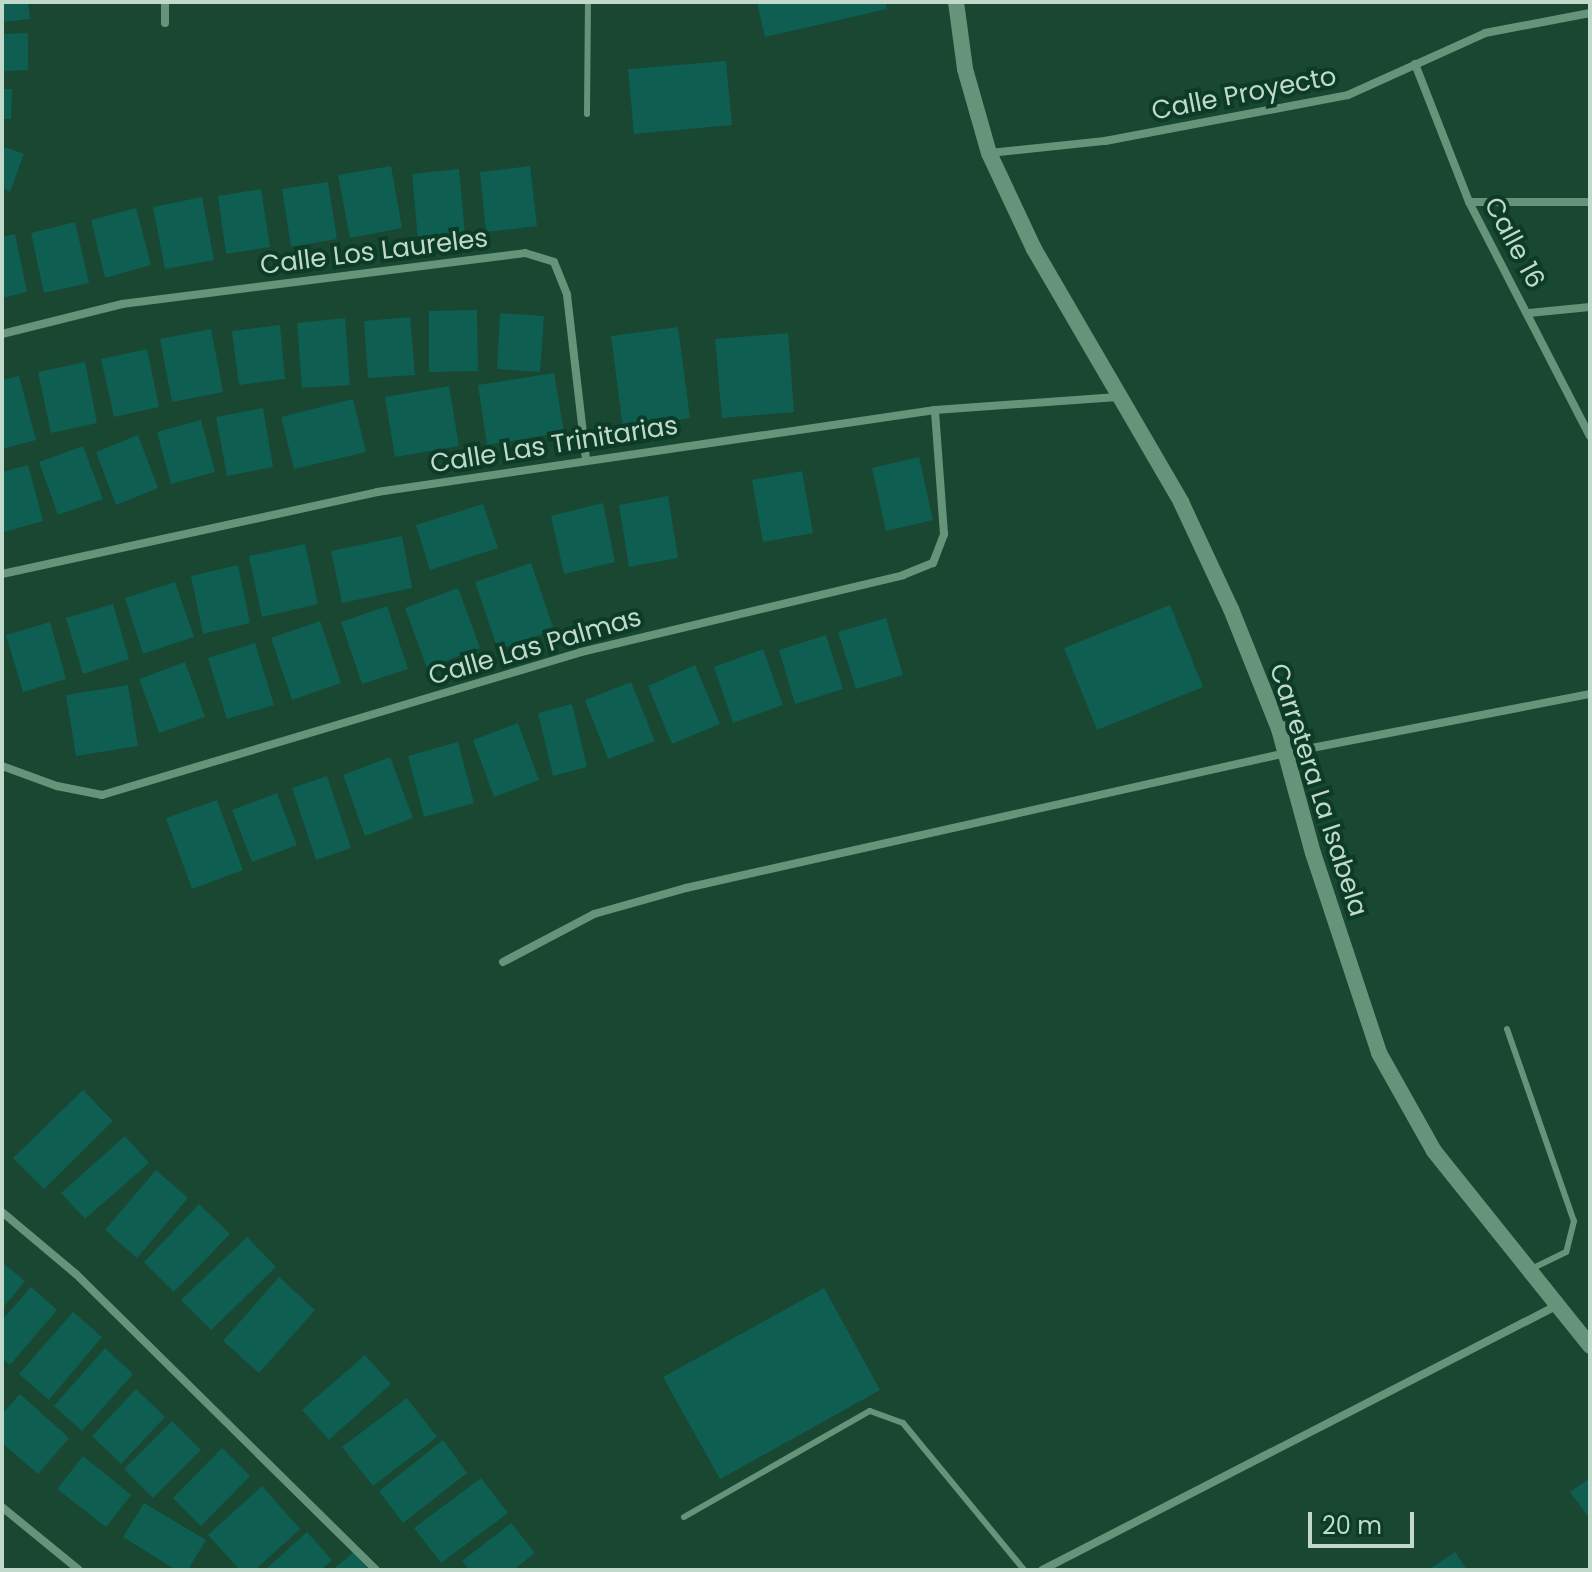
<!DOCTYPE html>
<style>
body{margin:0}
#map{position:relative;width:1592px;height:1572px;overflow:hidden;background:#194731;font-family:Poppins,sans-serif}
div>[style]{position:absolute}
.building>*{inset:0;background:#0e5e52}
.service>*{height:6px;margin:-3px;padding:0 3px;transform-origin:3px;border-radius:3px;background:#66947b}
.minor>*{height:8px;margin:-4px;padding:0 4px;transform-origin:4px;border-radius:4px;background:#66947b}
.secondary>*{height:16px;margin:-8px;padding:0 8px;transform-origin:8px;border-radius:8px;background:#66947b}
span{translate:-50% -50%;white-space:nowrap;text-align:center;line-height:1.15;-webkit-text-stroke:8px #0c3c27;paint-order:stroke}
.street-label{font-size:26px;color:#c1d9cb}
.frame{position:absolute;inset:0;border:4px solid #c1d9cb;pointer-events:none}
.scale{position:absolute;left:1308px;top:1512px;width:106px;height:36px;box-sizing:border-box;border:4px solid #c1d9cb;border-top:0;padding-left:10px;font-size:24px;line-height:28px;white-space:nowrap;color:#c1d9cb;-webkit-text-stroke:6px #0c3c27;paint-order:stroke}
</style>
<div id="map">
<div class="building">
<div style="clip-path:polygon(2px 2px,28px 2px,30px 19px,2px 22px)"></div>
<div style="clip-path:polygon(757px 2px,885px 2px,887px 9px,765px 37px)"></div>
<div style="clip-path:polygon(28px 33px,28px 70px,2px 71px,2px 34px)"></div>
<div style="clip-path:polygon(726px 61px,732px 125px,634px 134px,628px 69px)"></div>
<div style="clip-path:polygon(2px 89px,12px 89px,11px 119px,2px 119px)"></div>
<div style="clip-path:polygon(2px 146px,24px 154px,10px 192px,2px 188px)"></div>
<div style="clip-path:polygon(391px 166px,402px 228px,350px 238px,338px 175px)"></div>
<div style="clip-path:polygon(530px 166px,537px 226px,486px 232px,480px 172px)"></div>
<div style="clip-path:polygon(459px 169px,465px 234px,418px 240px,412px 174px)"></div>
<div style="clip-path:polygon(328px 182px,337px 239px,291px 247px,282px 189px)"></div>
<div style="clip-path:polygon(261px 189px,270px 247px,226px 254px,218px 196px)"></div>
<div style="clip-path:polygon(202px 197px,214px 260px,165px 269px,153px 207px)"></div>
<div style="clip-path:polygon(136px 208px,151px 265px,105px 278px,91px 220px)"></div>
<div style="clip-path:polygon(75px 222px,89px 283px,44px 293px,31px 233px)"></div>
<div style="clip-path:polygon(15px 234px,27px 292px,2px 298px,2px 237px)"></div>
<div style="clip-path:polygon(477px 310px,478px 371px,429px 372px,429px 311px)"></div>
<div style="clip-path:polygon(500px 313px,544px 316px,540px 372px,497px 369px)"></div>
<div style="clip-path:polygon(410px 317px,415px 375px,368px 378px,364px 321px)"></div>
<div style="clip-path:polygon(345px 318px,350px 385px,302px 388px,297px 323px)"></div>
<div style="clip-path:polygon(280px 325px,285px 379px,239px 385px,232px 331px)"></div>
<div style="clip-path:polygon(678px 327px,690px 418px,623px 428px,611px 336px)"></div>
<div style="clip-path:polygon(211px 329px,223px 392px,172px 402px,160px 339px)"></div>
<div style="clip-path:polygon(788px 333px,794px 412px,722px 418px,715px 339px)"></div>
<div style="clip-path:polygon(147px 349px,159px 407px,114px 417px,101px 359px)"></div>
<div style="clip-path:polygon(85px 362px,97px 423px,51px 433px,38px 372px)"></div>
<div style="clip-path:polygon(554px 373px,564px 432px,487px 445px,478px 385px)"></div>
<div style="clip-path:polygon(19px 376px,36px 440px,2px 449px,2px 380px)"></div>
<div style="clip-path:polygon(449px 386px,459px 446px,395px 457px,385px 397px)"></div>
<div style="clip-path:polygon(353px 399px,366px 452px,294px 469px,281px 417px)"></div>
<div style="clip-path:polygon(263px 408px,273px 467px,227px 476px,216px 417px)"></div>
<div style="clip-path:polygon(201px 420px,215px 472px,171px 484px,157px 432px)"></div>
<div style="clip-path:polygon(138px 435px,158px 488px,116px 505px,96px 452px)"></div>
<div style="clip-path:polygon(83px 446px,103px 499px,58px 515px,39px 462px)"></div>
<div style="clip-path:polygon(919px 457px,933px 520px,886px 531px,872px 468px)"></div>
<div style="clip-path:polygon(28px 465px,43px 521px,4px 532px,2px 472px)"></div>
<div style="clip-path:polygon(802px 471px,813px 533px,763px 542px,752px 480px)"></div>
<div style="clip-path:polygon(668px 496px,678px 558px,629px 567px,619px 505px)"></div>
<div style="clip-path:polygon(603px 503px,615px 562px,564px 574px,551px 516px)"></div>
<div style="clip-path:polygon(483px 504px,498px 548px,430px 570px,416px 525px)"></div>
<div style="clip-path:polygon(402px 536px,412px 588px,342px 603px,331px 551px)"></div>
<div style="clip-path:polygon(305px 544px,318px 604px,262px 617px,249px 556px)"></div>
<div style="clip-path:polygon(531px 563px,554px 630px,498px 650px,475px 582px)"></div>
<div style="clip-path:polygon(238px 565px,250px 623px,203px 634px,191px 576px)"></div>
<div style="clip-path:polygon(175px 582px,194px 637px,143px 654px,125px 598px)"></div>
<div style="clip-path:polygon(458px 588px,480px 648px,427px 668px,405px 608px)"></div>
<div style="clip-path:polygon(113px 604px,129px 659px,83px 674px,66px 618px)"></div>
<div style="clip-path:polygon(1170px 605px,1203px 687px,1097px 730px,1064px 648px)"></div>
<div style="clip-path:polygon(387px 606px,408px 669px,362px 684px,341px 622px)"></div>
<div style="clip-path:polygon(886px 618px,903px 675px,856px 689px,838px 632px)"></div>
<div style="clip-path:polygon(320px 621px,341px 683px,292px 700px,271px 638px)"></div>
<div style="clip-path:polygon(50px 622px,66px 679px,23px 692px,6px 635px)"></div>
<div style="clip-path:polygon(826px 635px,843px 689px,795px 704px,779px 650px)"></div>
<div style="clip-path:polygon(255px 643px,274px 705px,227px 719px,208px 658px)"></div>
<div style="clip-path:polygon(763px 649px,783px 705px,733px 723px,714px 667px)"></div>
<div style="clip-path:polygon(185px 662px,205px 717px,159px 733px,139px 679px)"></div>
<div style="clip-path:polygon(695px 665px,720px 724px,672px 744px,648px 686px)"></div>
<div style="clip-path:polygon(631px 682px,655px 741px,608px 759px,585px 700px)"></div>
<div style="clip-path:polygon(128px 685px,138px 746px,76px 756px,66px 695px)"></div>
<div style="clip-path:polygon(572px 704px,587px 767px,553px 776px,538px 713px)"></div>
<div style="clip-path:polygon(518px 723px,539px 780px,494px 797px,473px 740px)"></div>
<div style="clip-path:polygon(458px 742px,474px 803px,424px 817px,408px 756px)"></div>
<div style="clip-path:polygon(390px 757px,413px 818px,365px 836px,343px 775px)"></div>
<div style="clip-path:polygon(327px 776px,351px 848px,316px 860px,292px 788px)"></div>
<div style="clip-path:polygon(277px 793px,297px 845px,252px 862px,232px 810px)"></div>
<div style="clip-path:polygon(217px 800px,243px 870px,192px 889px,166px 818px)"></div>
<div style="clip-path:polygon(83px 1090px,113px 1121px,44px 1189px,13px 1158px)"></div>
<div style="clip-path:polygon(125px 1136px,149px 1163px,85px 1219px,61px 1193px)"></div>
<div style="clip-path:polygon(156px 1170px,188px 1198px,137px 1258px,105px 1230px)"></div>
<div style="clip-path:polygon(199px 1204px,230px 1234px,174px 1292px,144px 1262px)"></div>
<div style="clip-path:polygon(247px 1237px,276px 1267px,211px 1330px,181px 1300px)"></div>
<div style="clip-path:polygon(2px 1262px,25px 1281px,2px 1309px)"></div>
<div style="clip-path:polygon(279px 1277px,315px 1310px,259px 1373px,223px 1341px)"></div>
<div style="clip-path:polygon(31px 1287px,57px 1310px,10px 1365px,2px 1358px,2px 1320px)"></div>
<div style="clip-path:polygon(824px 1288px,880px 1390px,720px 1479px,663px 1377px)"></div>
<div style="clip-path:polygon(73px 1312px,102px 1337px,49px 1400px,19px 1374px)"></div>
<div style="clip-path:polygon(105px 1348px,133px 1374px,82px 1431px,54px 1406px)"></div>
<div style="clip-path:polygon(365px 1355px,391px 1384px,329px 1440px,302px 1410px)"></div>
<div style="clip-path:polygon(136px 1389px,165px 1417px,121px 1464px,92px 1436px)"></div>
<div style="clip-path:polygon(20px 1394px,69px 1438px,38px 1474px,2px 1443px,2px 1414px)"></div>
<div style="clip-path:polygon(407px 1398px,437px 1437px,373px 1486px,342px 1447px)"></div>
<div style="clip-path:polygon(172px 1421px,201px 1450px,153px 1498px,124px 1469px)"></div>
<div style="clip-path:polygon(443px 1440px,467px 1473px,403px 1523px,379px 1491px)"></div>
<div style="clip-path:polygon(222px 1448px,250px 1476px,201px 1526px,173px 1498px)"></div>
<div style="clip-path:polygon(83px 1456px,131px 1495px,106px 1527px,57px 1489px)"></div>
<div style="clip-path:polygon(481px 1478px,508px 1513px,441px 1563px,414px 1528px)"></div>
<div style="clip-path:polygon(1590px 1478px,1590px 1519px,1570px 1492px)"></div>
<div style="clip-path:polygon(262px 1486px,300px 1529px,255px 1570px,240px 1570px,208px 1535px)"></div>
<div style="clip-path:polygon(144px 1503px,206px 1540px,188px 1570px,176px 1570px,123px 1537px)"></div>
<div style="clip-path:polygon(511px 1523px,535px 1553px,513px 1570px,470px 1570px,462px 1561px)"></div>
<div style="clip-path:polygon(307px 1532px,332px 1560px,321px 1570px,265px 1570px)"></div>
<div style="clip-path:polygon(354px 1552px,369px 1570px,332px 1570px)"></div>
<div style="clip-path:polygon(1455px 1552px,1467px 1570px,1428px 1570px)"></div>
</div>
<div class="service">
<div style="left:587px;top:114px;width:112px;rotate:-89.5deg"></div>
<div style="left:1507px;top:1029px;width:203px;rotate:70.8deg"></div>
<div style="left:1574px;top:1221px;width:32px;rotate:104deg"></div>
<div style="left:1566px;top:1252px;width:39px;rotate:154deg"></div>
<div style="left:684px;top:1517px;width:214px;rotate:-29.7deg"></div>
<div style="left:870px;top:1411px;width:35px;rotate:20deg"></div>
<div style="left:903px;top:1423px;width:190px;rotate:50.5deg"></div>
</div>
<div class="minor">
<div style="left:165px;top:2px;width:21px;rotate:90deg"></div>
<div style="left:1415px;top:64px;width:148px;rotate:68.6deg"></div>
<div style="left:1469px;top:202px;width:263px;rotate:62.7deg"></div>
<div style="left:990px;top:153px;width:116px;rotate:-6deg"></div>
<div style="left:1105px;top:141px;width:247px;rotate:-10.7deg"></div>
<div style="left:1348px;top:95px;width:150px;rotate:-24.3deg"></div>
<div style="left:1485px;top:33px;width:107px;rotate:-10.8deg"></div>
<div style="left:1469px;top:202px;width:121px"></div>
<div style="left:1529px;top:313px;width:61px;rotate:-5.6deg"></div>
<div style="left:2px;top:334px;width:124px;rotate:-14deg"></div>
<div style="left:122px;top:304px;width:406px;rotate:-7.2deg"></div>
<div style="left:525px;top:253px;width:30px;rotate:17deg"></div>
<div style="left:554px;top:262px;width:35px;rotate:68deg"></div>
<div style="left:567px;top:295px;width:165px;rotate:83.4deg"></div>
<div style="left:2px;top:574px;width:384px;rotate:-12.3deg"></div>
<div style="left:377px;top:492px;width:564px;rotate:-8.36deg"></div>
<div style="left:935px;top:410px;width:183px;rotate:-4.1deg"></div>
<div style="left:2px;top:766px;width:59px;rotate:20deg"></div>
<div style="left:57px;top:786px;width:46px;rotate:11.3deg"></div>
<div style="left:102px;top:795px;width:500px;rotate:-16.6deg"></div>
<div style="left:581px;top:652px;width:331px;rotate:-13.4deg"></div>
<div style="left:903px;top:575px;width:32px;rotate:-22deg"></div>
<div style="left:933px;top:563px;width:31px;rotate:-69deg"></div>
<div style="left:944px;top:534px;width:124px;rotate:-94.2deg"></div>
<div style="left:503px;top:962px;width:103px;rotate:-27.8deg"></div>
<div style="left:594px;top:914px;width:96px;rotate:-15.8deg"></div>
<div style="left:686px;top:888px;width:615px;rotate:-12.68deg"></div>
<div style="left:1286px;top:753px;width:310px;rotate:-11deg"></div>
<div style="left:2px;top:1212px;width:97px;rotate:40deg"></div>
<div style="left:76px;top:1274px;width:421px;rotate:44.6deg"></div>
<div style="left:2px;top:1507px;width:99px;rotate:39.3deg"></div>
<div style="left:1042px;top:1570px;width:578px;rotate:-27.19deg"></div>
</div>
<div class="secondary">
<div style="left:956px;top:2px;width:68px;rotate:82.3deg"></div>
<div style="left:965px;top:69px;width:87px;rotate:74.1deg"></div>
<div style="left:989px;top:153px;width:106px;rotate:64.9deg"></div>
<div style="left:1034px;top:249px;width:293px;rotate:59.8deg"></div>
<div style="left:1181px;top:502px;width:118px;rotate:65deg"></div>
<div style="left:1231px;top:609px;width:129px;rotate:68.2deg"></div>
<div style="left:1279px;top:729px;width:129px;rotate:74.7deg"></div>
<div style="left:1313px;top:853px;width:211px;rotate:71.7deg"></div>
<div style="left:1379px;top:1053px;width:112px;rotate:60.7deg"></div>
<div style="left:1434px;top:1151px;width:250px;rotate:51.3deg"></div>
</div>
<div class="street-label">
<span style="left:1244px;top:94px;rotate:-11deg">Calle Proyecto</span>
<span style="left:1514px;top:243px;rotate:62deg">Calle 16</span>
<span style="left:374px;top:252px;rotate:-7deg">Calle Los Laureles</span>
<span style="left:554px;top:445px;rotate:-9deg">Calle Las Trinitarias</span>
<span style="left:535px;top:647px;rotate:-16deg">Calle Las Palmas</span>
<span style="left:1318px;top:790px;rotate:72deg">Carretera La Isabela</span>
</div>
<div class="frame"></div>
<div class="scale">20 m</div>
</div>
